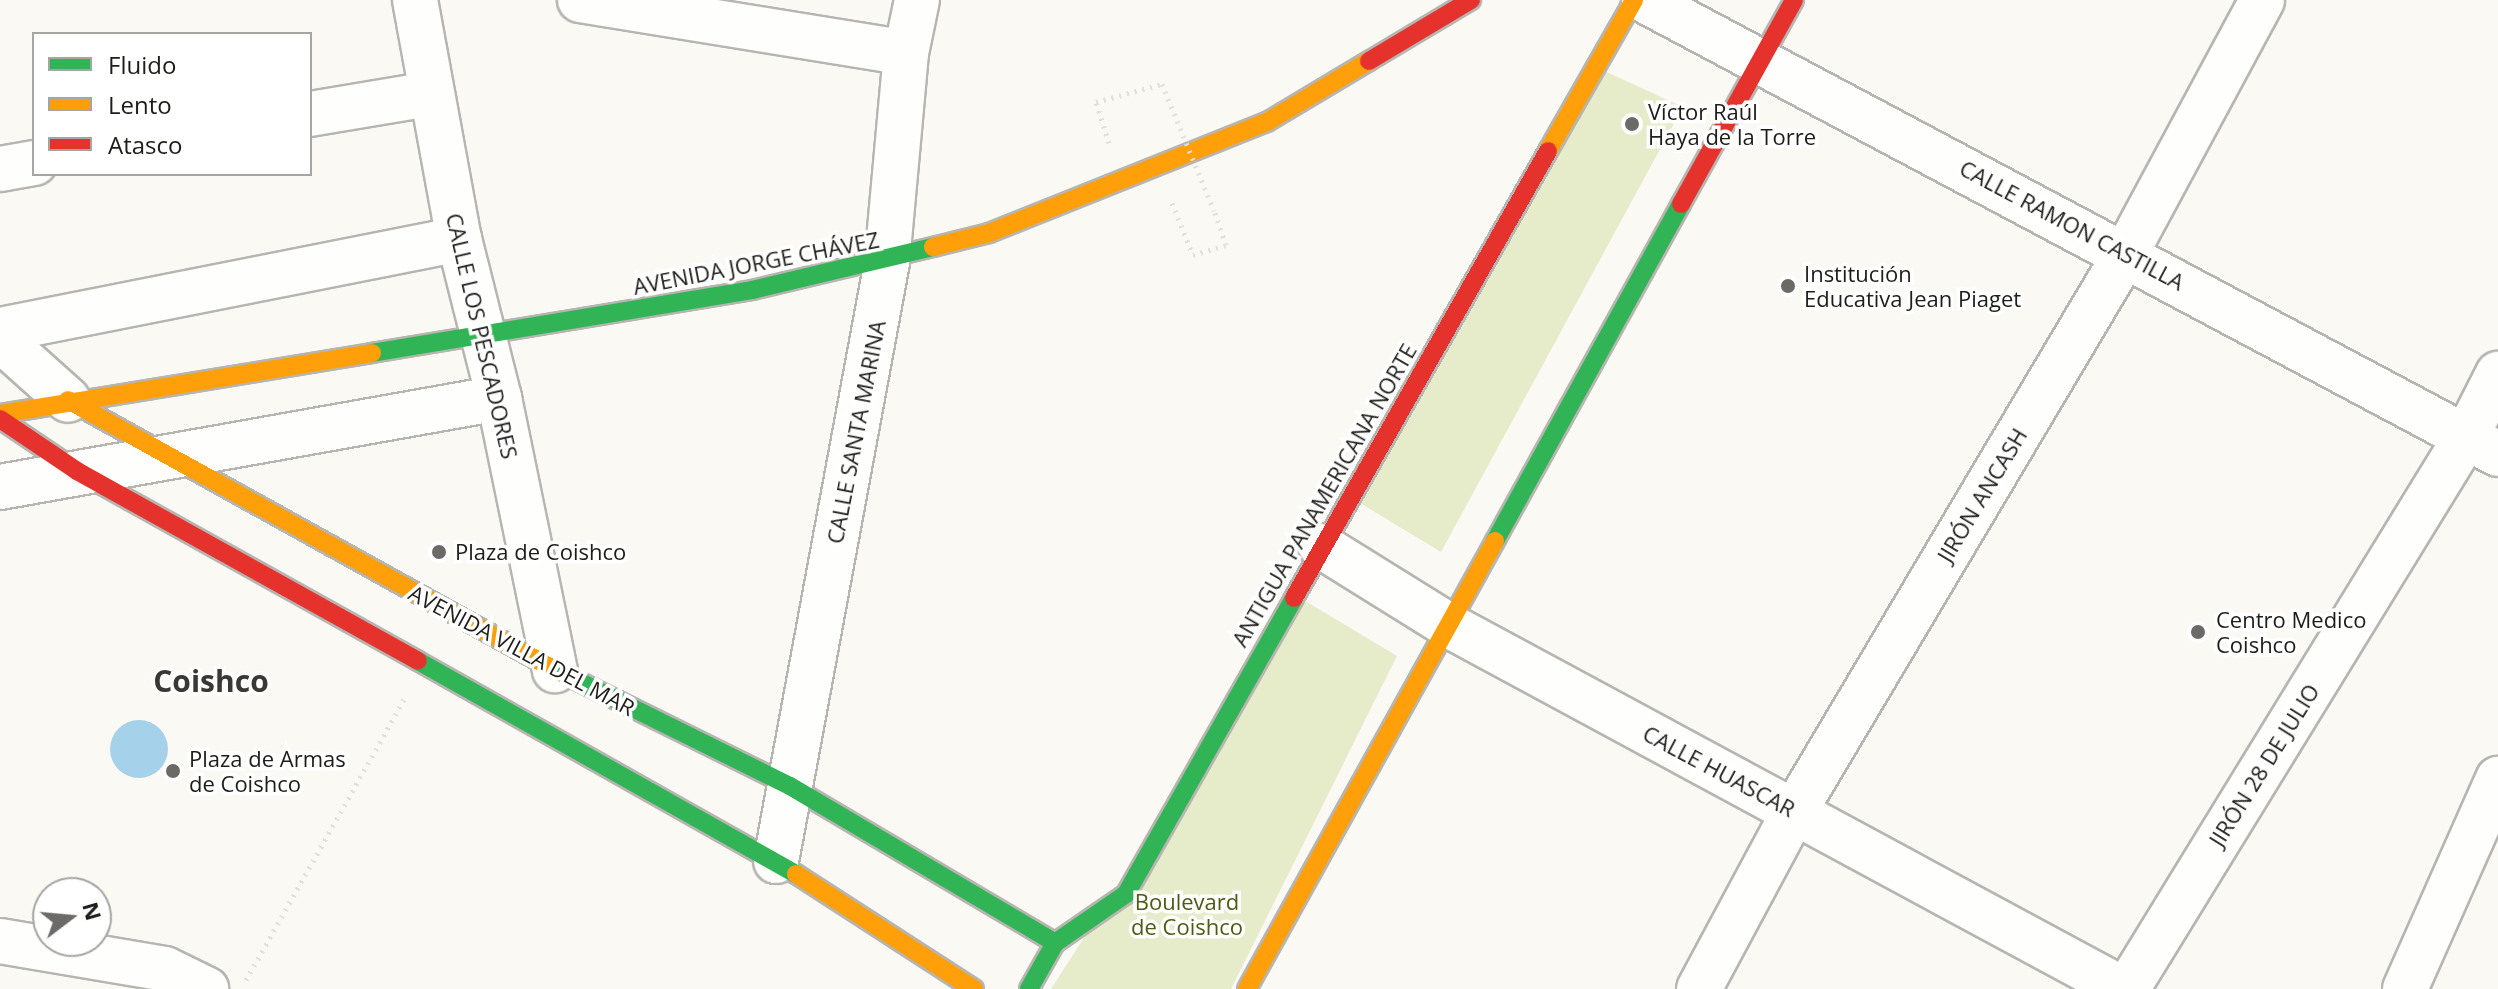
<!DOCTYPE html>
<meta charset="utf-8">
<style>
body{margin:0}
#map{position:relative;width:2498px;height:989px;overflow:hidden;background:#faf9f4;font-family:"Open Sans",sans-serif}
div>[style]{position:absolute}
.green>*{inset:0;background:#e6ebca}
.water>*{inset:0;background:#a5d2ea}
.round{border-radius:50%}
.path>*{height:5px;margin-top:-2.5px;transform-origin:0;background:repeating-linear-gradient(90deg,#e0e0de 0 2px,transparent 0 8px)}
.roads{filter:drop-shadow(2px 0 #b6b5b1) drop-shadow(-2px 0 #b6b5b1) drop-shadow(0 2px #b6b5b1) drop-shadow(0 -2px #b6b5b1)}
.street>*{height:44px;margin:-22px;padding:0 22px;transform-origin:22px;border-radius:22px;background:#fefefd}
.fast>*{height:18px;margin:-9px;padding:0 9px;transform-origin:9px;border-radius:9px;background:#30b455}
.slow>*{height:18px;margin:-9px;padding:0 9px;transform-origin:9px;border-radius:9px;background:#ff9f0a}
.jam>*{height:18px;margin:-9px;padding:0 9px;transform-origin:9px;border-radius:9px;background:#e5322d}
.path-bridge>*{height:5px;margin-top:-2.5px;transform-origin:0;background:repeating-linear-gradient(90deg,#e0e0de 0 2px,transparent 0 8px)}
.dots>*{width:22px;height:22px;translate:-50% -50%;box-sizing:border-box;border:4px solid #fff;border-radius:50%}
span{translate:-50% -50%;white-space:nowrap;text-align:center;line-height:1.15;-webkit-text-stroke:7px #fff;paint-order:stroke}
.poi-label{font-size:22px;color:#1e1d1a}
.left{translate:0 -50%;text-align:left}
.street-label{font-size:22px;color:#1e1d1a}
.park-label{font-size:22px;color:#515a15}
.district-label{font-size:30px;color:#3a3832;font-weight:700}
.legend{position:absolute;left:32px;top:32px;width:280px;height:144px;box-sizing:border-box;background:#fff;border:2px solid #a5a5a3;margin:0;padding:10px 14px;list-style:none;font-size:24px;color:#1e1d1a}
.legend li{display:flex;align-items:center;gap:16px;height:40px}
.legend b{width:40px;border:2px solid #a5a5a3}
.north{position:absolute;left:32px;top:877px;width:80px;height:80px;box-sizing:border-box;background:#fff;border:2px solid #a5a5a3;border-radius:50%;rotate:74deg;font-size:22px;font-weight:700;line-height:32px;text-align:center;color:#1e1d1a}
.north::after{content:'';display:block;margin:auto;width:28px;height:36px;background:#6b6a66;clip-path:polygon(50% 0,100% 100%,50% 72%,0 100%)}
</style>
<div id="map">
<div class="green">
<div style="clip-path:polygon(1600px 69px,1683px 107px,1441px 552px,1355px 500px)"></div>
<div style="clip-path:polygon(1302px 599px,1397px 656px,1231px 989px,1051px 989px)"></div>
</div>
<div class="water">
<div class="round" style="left:110px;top:720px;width:58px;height:58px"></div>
</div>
<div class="path">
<div style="left:1109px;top:143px;width:43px;rotate:-107.6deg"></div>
<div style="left:1096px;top:102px;width:68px;rotate:-15.3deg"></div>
<div style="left:1172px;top:203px;width:56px;rotate:68deg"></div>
<div style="left:1193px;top:255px;width:34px;rotate:-17deg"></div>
<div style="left:1226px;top:245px;width:36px;rotate:-109deg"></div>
<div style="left:246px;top:980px;width:322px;rotate:-60.6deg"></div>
</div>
<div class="roads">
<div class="street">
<div style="left:415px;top:0;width:243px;rotate:79.6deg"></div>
<div style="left:459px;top:239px;width:164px;rotate:75.9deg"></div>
<div style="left:499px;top:398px;width:278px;rotate:78.4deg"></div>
<div style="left:580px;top:0;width:330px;rotate:9.2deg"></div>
<div style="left:1644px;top:0;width:967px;rotate:28deg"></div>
<div style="left:310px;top:114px;width:121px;rotate:-9.5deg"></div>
<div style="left:0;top:169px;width:35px;rotate:-10deg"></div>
<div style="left:0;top:330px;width:468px;rotate:-11.2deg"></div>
<div style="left:0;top:339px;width:91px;rotate:41.9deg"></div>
<div style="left:0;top:487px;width:507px;rotate:-10.11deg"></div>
<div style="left:1321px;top:546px;width:150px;rotate:31.9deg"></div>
<div style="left:1448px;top:625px;width:766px;rotate:28.37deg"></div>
<div style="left:776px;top:861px;width:609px;rotate:-79.5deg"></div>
<div style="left:887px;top:262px;width:210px;rotate:-84.8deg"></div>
<div style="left:906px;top:53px;width:54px;rotate:-78.3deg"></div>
<div style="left:0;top:941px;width:167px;rotate:9.6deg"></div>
<div style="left:165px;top:969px;width:46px;rotate:26deg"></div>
<div style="left:1699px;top:989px;width:201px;rotate:-61.8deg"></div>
<div style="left:1794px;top:812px;width:650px;rotate:-59.29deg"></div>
<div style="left:2126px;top:253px;width:287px;rotate:-61.7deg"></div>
<div style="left:2127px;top:989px;width:648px;rotate:-58.44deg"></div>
<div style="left:2466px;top:437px;width:71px;rotate:-63.1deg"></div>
<div style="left:2405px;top:989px;width:230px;rotate:-66.1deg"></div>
</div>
<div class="fast">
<div style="left:372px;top:353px;width:385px;rotate:-9.4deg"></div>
<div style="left:752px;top:290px;width:186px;rotate:-13.4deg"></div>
<div style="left:1495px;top:541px;width:385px;rotate:-61.1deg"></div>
<div style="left:418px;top:661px;width:434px;rotate:29.4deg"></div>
<div style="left:548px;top:666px;width:270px;rotate:26.4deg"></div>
<div style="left:790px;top:786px;width:308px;rotate:30.6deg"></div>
<div style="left:1029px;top:989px;width:53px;rotate:-60.5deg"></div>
<div style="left:1055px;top:943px;width:86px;rotate:-34.6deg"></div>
<div style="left:1126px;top:894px;width:340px;rotate:-60.4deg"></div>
</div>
<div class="slow">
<div style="left:1548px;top:151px;width:174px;rotate:-60.3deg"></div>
<div style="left:933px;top:247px;width:58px;rotate:-14deg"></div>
<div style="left:989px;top:233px;width:299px;rotate:-21.8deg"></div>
<div style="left:1267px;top:122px;width:119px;rotate:-30.9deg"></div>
<div style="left:68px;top:400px;width:549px;rotate:28.99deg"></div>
<div style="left:0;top:414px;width:377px;rotate:-9.3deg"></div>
<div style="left:796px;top:874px;width:212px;rotate:32.9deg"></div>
<div style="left:1247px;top:989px;width:512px;rotate:-61.03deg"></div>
</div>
<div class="jam">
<div style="left:1369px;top:61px;width:119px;rotate:-30.9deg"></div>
<div style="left:1681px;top:204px;width:233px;rotate:-61deg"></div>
<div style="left:0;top:419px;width:93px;rotate:34deg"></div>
<div style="left:77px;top:471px;width:390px;rotate:29.1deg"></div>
<div style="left:1294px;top:598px;width:514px;rotate:-60.39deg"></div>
</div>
</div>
<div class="path-bridge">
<div style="left:1162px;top:84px;width:137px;rotate:67.7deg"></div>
</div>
<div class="dots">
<div style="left:1632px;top:124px;background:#6b6a66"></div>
<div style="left:1788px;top:286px;background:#6b6a66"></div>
<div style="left:439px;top:552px;background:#6b6a66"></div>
<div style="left:2198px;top:632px;background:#6b6a66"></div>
<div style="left:173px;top:771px;background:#6b6a66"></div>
</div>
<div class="poi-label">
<span class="left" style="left:1648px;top:124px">Víctor Raúl<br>Haya de la Torre</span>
<span class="left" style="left:1804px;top:286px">Institución<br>Educativa Jean Piaget</span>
<span class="left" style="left:455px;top:552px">Plaza de Coishco</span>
<span class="left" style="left:2216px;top:632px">Centro Medico<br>Coishco</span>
<span class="left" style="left:189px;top:771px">Plaza de Armas<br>de Coishco</span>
</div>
<div class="street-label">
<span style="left:2072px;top:225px;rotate:28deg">CALLE RAMON CASTILLA</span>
<span style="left:756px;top:263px;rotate:-11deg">AVENIDA JORGE CHÁVEZ</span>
<span style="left:482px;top:336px;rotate:77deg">CALLE LOS PESCADORES</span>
<span style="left:856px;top:432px;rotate:-79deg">CALLE SANTA MARINA</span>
<span style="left:1324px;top:495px;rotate:-60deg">ANTIGUA PANAMERICANA NORTE</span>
<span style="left:1982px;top:495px;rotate:-59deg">JIRÓN ANCASH</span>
<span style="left:522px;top:650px;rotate:28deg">AVENIDA VILLA DEL MAR</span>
<span style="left:2264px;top:765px;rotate:-58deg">JIRÓN 28 DE JULIO</span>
<span style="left:1719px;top:771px;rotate:28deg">CALLE HUASCAR</span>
</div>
<div class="park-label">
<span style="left:1187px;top:914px">Boulevard<br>de Coishco</span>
</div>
<div class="district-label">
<span style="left:211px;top:681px">Coishco</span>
</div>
<ul class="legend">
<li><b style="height:10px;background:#30b455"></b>Fluido</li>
<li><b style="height:10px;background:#ff9f0a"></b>Lento</li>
<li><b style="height:10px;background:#e5322d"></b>Atasco</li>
</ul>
<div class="north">N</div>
</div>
